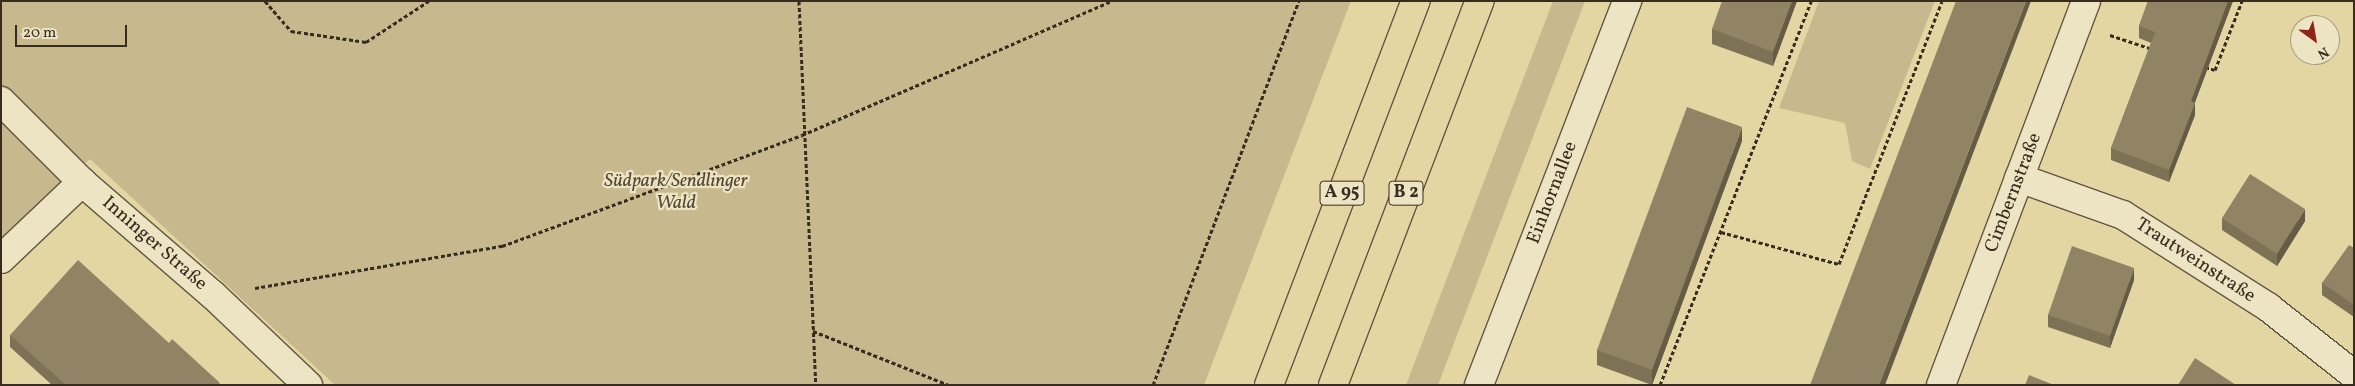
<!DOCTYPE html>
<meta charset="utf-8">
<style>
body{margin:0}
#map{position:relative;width:2355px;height:386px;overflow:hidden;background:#e4d6a3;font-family:Vollkorn,serif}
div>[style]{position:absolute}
.green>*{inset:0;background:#c7b98d}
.path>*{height:3px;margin-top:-1.5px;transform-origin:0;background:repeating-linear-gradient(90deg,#382b20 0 4px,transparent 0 6.5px)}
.roads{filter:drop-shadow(1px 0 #635641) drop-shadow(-1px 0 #635641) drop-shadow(0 1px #635641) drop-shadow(0 -1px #635641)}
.street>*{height:28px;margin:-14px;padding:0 14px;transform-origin:14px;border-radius:14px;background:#ede4c3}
.highway>*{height:28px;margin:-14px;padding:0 14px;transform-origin:14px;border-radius:14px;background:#e4d6a3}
.wall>*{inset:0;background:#7d7256}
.shaded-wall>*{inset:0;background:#665c46}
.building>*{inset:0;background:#918464}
span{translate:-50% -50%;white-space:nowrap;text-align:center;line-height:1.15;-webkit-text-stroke:4.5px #ede4c3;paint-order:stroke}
.shield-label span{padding:1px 4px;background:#ede4c3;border:1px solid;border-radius:4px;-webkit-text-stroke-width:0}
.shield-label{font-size:18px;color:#382b20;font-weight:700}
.park-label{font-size:19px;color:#554736;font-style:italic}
.street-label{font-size:19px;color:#382b20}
.frame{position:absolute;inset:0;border:2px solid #382b20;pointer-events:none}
.north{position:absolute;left:2290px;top:15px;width:50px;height:50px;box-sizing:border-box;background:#ede4c3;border:1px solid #a59a82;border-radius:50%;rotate:148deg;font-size:14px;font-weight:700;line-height:20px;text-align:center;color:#382b20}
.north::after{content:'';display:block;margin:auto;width:18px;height:22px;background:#8f2418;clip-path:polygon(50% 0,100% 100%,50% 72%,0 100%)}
.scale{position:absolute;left:15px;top:25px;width:112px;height:22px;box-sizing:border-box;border:2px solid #382b20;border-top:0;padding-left:6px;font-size:15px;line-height:18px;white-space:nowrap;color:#382b20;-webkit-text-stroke:4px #ede4c3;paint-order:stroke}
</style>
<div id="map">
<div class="green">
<div style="clip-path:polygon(1px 1px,1351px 1px,1204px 385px,335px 385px,90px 159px,1px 239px)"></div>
<div style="clip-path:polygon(1553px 1px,1585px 1px,1438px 385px,1406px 385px)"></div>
<div style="clip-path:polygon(1819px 1px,1935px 1px,1870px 169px,1852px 161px,1845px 123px,1779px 108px)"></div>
</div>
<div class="path">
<div style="left:265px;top:1px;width:40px;rotate:49deg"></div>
<div style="left:291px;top:31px;width:76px;rotate:8.3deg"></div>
<div style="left:366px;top:42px;width:75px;rotate:-33.1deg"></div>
<div style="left:799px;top:1px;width:384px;rotate:87.5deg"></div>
<div style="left:2110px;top:35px;width:44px;rotate:18.4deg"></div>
<div style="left:2205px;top:67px;width:10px;rotate:17deg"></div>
<div style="left:2215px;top:70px;width:74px;rotate:-68.6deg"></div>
<div style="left:1721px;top:232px;width:122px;rotate:15.2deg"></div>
<div style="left:1839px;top:264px;width:282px;rotate:-68.6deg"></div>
<div style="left:255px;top:288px;width:251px;rotate:-9.7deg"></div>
<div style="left:502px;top:246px;width:320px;rotate:-20.3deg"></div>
<div style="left:802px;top:135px;width:337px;rotate:-23.4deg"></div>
<div style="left:813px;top:331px;width:146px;rotate:21.7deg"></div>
<div style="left:1153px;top:385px;width:411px;rotate:-69.2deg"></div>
<div style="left:1660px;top:385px;width:413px;rotate:-68.5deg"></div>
</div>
<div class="roads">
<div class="street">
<div style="left:1px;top:101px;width:115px;rotate:45deg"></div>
<div style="left:82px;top:182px;width:173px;rotate:40.8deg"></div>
<div style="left:213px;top:295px;width:131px;rotate:43.5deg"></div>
<div style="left:2019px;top:178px;width:110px;rotate:19.6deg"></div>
<div style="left:2123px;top:215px;width:172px;rotate:32.4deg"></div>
<div style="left:2268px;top:307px;width:110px;rotate:38.3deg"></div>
<div style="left:1px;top:259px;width:112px;rotate:-43.5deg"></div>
<div style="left:1479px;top:385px;width:412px;rotate:-68.9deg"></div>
<div style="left:1941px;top:385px;width:410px;rotate:-69.3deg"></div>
</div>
<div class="highway">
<div style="left:1269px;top:385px;width:411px;rotate:-69.1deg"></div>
<div style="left:1333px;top:385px;width:411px;rotate:-69.1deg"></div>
</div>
</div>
<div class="wall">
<div style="clip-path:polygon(1797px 1px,1773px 66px,1712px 44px,1712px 29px)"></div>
<div style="clip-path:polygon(2148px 1px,2233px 1px,2195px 102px,2195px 115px,2169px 182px,2111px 160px,2111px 148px,2151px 43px,2139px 38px,2139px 26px)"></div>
<div style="clip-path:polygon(1742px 141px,1652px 385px,1597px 365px,1597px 350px)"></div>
<div style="clip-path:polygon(2222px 218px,2305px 221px,2277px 266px,2222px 230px)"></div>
<div style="clip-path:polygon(2354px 248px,2354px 317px,2322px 295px,2322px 283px)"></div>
<div style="clip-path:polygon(2134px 280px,2110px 348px,2048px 327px,2048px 315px)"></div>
<div style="clip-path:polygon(10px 335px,220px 385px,52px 385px,10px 347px)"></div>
</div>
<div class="shaded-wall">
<div style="clip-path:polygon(1792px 1px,1797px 1px,1773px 66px,1773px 52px)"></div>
<div style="clip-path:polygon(2026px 1px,2031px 1px,1885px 385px,1879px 385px)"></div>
<div style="clip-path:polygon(2228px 1px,2233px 1px,2191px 113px,2191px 101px)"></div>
<div style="clip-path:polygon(2195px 103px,2195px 115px,2169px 182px,2169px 170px)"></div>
<div style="clip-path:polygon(1742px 127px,1742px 141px,1652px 385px,1652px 370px)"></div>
<div style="clip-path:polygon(2305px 209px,2305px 221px,2277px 266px,2277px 254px)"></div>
<div style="clip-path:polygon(2134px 268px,2134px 280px,2110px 348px,2110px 336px)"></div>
</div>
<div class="building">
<div style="clip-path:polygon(1722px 1px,1792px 1px,1773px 52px,1712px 29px)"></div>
<div style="clip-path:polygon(1956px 1px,2026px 1px,1879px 385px,1810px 385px)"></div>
<div style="clip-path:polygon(2148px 1px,2228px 1px,2191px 101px,2195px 103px,2169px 170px,2111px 148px,2155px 32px,2139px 26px)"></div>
<div style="clip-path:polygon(1687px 107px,1742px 127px,1652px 370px,1597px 350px)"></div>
<div style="clip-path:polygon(2250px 174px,2305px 209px,2277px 254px,2222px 218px)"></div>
<div style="clip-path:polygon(2349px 245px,2354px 248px,2354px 305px,2322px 283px)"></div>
<div style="clip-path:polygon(2072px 246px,2134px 268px,2110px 336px,2048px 315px)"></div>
<div style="clip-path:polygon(78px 260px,169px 343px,172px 339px,220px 383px,218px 385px,66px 385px,10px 335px)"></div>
<div style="clip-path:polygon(2195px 358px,2236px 385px,2178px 385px)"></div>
<div style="clip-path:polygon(2029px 375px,2054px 385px,2025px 385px)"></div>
</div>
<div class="shield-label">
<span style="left:1342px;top:193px">A 95</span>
<span style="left:1406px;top:193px">B 2</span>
</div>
<div class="park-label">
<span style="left:676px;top:193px">Südpark/Sendlinger<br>Wald</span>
</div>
<div class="street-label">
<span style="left:1553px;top:193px;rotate:-69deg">Einhornallee</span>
<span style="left:2014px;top:193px;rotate:-69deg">Cimbernstraße</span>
<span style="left:154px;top:244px;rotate:41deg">Inninger Straße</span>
<span style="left:2195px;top:261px;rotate:33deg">Trautweinstraße</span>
</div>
<div class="frame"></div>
<div class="north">N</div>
<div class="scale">20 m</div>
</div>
